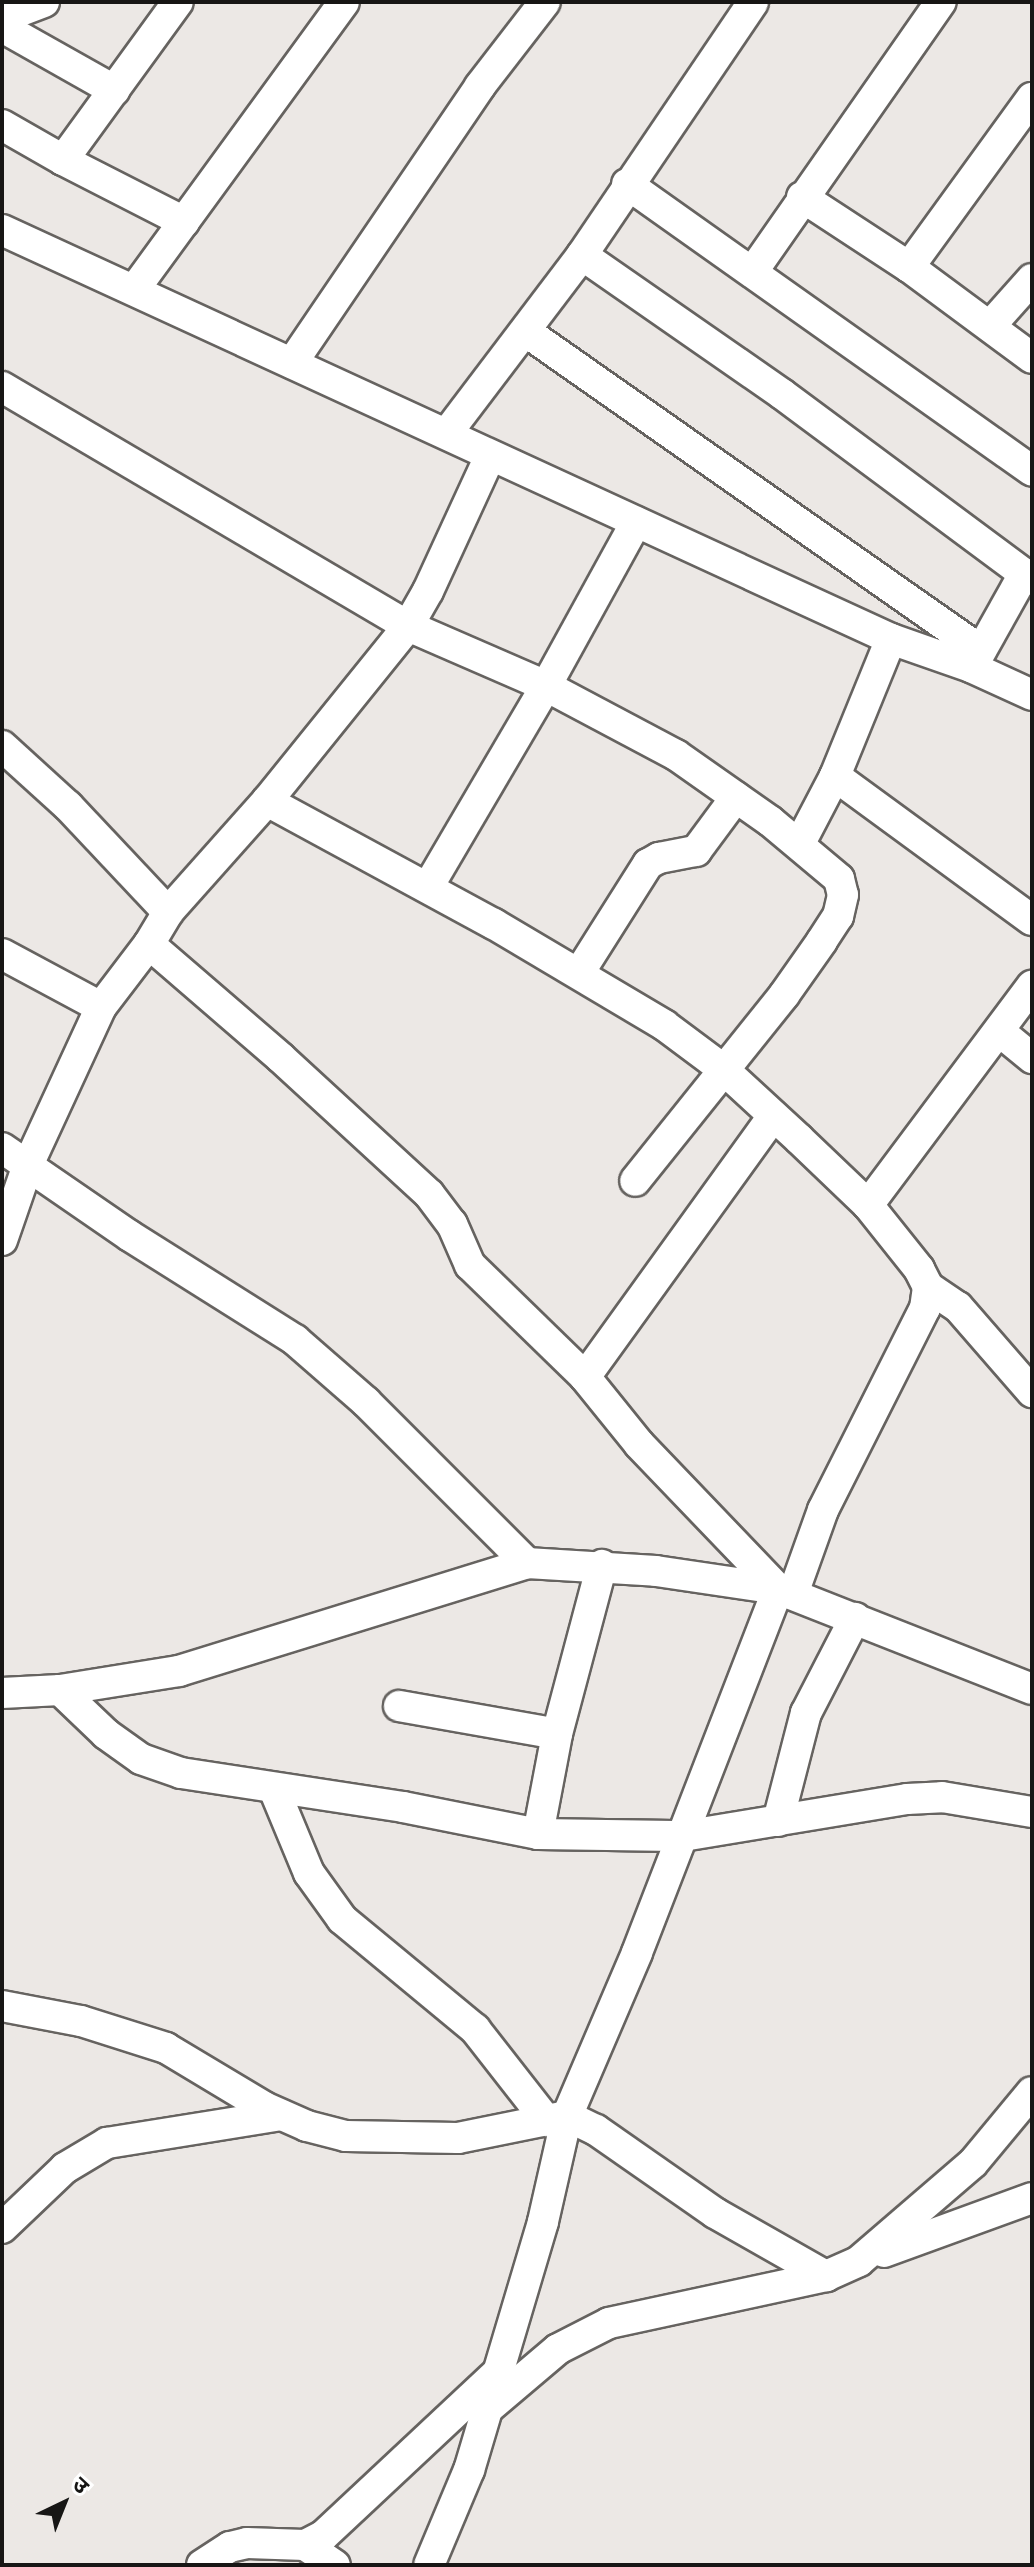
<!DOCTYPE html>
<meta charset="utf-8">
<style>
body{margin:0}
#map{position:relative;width:1034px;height:2567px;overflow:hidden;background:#ece8e5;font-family:"Nunito Sans","Noto Sans Devanagari",sans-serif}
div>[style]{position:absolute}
.roads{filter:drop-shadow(2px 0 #666360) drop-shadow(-2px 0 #666360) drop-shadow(0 2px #666360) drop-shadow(0 -2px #666360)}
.minor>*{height:30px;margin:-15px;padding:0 15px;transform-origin:15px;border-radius:15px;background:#fff}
span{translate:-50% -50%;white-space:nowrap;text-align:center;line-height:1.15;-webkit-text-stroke:7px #fff;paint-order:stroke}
.frame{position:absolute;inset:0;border:4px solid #171615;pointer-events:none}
.north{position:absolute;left:24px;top:2463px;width:80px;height:80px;-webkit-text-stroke:6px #fff;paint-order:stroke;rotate:43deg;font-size:22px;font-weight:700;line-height:32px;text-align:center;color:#171615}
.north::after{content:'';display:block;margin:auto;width:28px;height:36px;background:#171615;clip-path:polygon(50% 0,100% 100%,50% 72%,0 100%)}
</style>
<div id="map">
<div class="roads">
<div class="minor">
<div style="left:2px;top:18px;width:45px;rotate:-20.9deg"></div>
<div style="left:2px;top:27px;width:129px;rotate:29.4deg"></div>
<div style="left:2px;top:125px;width:70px;rotate:29.8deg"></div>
<div style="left:63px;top:160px;width:136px;rotate:27.1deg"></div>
<div style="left:63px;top:160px;width:195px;rotate:-54deg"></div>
<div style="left:627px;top:184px;width:496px;rotate:35.3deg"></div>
<div style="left:802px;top:197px;width:128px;rotate:33.2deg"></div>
<div style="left:909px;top:267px;width:153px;rotate:36.5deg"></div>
<div style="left:2px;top:230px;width:979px;rotate:24.71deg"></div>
<div style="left:891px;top:639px;width:85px;rotate:19.3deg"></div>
<div style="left:971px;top:667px;width:67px;rotate:24.7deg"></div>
<div style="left:582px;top:255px;width:244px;rotate:34.8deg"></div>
<div style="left:782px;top:394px;width:312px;rotate:36.6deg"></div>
<div style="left:909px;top:267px;width:209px;rotate:-54deg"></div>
<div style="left:753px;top:271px;width:328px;rotate:-55.1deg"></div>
<div style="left:134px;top:290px;width:356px;rotate:-53.9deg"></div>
<div style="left:990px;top:326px;width:63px;rotate:-48.2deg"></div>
<div style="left:525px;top:331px;width:556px;rotate:35.03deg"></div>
<div style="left:292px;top:363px;width:335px;rotate:-55.8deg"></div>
<div style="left:480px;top:86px;width:106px;rotate:-52.3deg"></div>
<div style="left:2px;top:387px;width:471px;rotate:30.5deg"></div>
<div style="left:408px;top:626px;width:150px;rotate:23.5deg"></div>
<div style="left:546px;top:686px;width:147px;rotate:28deg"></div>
<div style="left:676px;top:755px;width:115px;rotate:35.1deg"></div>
<div style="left:770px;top:821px;width:90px;rotate:40deg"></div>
<div style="left:839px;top:879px;width:16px;rotate:76deg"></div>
<div style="left:843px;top:895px;width:22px;rotate:103deg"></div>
<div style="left:838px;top:916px;width:30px;rotate:123deg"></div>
<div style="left:822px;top:941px;width:66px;rotate:125.1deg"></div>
<div style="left:784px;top:995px;width:238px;rotate:128.7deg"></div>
<div style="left:447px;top:433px;width:223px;rotate:-52.8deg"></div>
<div style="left:582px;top:255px;width:305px;rotate:-55.9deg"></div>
<div style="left:972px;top:667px;width:107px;rotate:-60.8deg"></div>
<div style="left:2px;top:746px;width:89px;rotate:42.3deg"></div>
<div style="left:68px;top:806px;width:146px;rotate:46.7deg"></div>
<div style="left:835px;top:776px;width:244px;rotate:36.2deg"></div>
<div style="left:267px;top:801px;width:258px;rotate:28.5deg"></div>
<div style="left:494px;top:924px;width:198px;rotate:30.7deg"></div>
<div style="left:664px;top:1025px;width:74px;rotate:36.7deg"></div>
<div style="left:723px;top:1069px;width:103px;rotate:42.6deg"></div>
<div style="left:799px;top:1139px;width:95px;rotate:43.7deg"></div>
<div style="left:868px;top:1205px;width:82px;rotate:51.4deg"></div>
<div style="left:919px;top:1269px;width:20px;rotate:63deg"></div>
<div style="left:928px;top:1287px;width:21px;rotate:98deg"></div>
<div style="left:925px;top:1308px;width:226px;rotate:116.8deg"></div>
<div style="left:823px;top:1510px;width:89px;rotate:109.7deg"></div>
<div style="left:800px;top:843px;width:76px;rotate:-62.4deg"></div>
<div style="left:835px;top:776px;width:148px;rotate:-67.8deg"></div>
<div style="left:428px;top:887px;width:233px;rotate:-59.6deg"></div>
<div style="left:546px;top:686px;width:187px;rotate:-61.2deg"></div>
<div style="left:149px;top:944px;width:174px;rotate:40.8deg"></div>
<div style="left:281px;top:1058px;width:201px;rotate:42.6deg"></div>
<div style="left:429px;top:1194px;width:38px;rotate:53deg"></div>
<div style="left:452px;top:1224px;width:45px;rotate:66.3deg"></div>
<div style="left:470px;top:1265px;width:161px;rotate:44.2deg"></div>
<div style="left:585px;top:1377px;width:86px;rotate:51.1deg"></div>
<div style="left:639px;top:1444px;width:201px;rotate:46.2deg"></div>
<div style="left:778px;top:1589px;width:390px;rotate:111.2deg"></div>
<div style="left:637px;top:1953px;width:177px;rotate:113.2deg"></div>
<div style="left:567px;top:2116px;width:109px;rotate:102.8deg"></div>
<div style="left:543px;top:2222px;width:259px;rotate:106.6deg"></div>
<div style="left:469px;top:2470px;width:103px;rotate:112.8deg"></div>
<div style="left:2px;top:954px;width:112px;rotate:28.2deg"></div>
<div style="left:579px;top:973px;width:129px;rotate:-57.7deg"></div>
<div style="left:648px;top:864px;width:13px;rotate:-29deg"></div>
<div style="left:659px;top:858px;width:38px;rotate:-11deg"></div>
<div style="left:696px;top:851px;width:67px;rotate:-53.5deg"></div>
<div style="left:999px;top:1031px;width:43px;rotate:39.3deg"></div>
<div style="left:2px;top:1148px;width:155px;rotate:34.5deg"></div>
<div style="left:130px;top:1236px;width:195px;rotate:32.2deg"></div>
<div style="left:295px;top:1340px;width:94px;rotate:41.1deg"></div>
<div style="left:366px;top:1402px;width:228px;rotate:45deg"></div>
<div style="left:868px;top:1205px;width:274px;rotate:-53.2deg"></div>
<div style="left:2px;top:1240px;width:79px;rotate:-70.9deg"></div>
<div style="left:28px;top:1165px;width:174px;rotate:-65.2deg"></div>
<div style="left:101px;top:1007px;width:79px;rotate:-52.7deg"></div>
<div style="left:149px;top:944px;width:37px;rotate:-59deg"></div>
<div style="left:168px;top:912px;width:149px;rotate:-48.3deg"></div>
<div style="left:267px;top:801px;width:225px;rotate:-51.1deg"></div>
<div style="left:408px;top:626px;width:40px;rotate:-60.3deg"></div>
<div style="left:428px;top:591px;width:149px;rotate:-65.3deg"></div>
<div style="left:928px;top:1287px;width:36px;rotate:34deg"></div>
<div style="left:958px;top:1307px;width:113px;rotate:49deg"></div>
<div style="left:585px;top:1377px;width:322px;rotate:-54.2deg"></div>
<div style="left:60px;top:1690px;width:64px;rotate:43.7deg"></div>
<div style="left:106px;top:1734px;width:43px;rotate:35.5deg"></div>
<div style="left:141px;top:1759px;width:42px;rotate:19.3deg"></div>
<div style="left:181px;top:1773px;width:225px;rotate:8.7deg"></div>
<div style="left:403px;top:1807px;width:138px;rotate:11.3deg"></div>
<div style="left:538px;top:1834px;width:145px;rotate:0.8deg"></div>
<div style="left:683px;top:1836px;width:227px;rotate:-9.4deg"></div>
<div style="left:907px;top:1799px;width:35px;rotate:-3deg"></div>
<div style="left:942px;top:1797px;width:91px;rotate:9.5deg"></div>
<div style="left:2px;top:1693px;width:58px;rotate:-3deg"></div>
<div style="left:60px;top:1690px;width:121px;rotate:-9.1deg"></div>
<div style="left:179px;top:1671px;width:364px;rotate:-17.2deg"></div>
<div style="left:527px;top:1563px;width:129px;rotate:3.5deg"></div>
<div style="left:656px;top:1571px;width:123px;rotate:8.4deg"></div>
<div style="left:778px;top:1589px;width:273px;rotate:21.5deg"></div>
<div style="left:399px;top:1706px;width:160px;rotate:10deg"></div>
<div style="left:274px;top:1789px;width:91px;rotate:67.4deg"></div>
<div style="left:309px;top:1873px;width:57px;rotate:54.3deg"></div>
<div style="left:342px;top:1919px;width:173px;rotate:39.6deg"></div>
<div style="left:475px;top:2029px;width:117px;rotate:52deg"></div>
<div style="left:778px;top:1821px;width:112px;rotate:-75.5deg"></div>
<div style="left:806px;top:1713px;width:107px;rotate:-62.7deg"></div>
<div style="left:538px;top:1834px;width:102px;rotate:-79.2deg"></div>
<div style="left:557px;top:1734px;width:175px;rotate:-75.1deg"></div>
<div style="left:2px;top:2006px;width:80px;rotate:10.8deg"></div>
<div style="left:81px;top:2021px;width:89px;rotate:17.6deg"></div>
<div style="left:166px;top:2048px;width:114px;rotate:31deg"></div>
<div style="left:264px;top:2107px;width:47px;rotate:23.8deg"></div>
<div style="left:307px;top:2126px;width:40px;rotate:14.4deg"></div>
<div style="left:346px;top:2136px;width:112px;rotate:1deg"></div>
<div style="left:458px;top:2138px;width:111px;rotate:-11.4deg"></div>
<div style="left:567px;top:2116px;width:32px;rotate:26deg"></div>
<div style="left:596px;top:2130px;width:145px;rotate:34.9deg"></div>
<div style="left:715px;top:2213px;width:128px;rotate:29.6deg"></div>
<div style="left:2px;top:2228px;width:87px;rotate:-43.6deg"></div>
<div style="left:65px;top:2168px;width:49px;rotate:-30.8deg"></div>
<div style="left:107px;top:2143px;width:176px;rotate:-9.1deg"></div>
<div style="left:884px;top:2252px;width:158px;rotate:-20deg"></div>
<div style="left:486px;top:2410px;width:94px;rotate:-40.3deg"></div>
<div style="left:558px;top:2349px;width:57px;rotate:-27deg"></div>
<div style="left:609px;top:2323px;width:222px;rotate:-12.2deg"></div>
<div style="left:826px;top:2276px;width:36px;rotate:-24deg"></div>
<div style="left:859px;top:2261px;width:150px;rotate:-40.7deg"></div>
<div style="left:973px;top:2163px;width:92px;rotate:-50.3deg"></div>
<div style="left:305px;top:2545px;width:36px;rotate:34deg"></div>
<div style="left:202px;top:2565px;width:33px;rotate:-33deg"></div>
<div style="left:230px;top:2547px;width:17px;rotate:-13deg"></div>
<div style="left:247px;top:2543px;width:58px;rotate:2deg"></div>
<div style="left:305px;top:2545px;width:20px;rotate:-27deg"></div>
<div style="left:323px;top:2536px;width:236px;rotate:-43.1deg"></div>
</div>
</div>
<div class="frame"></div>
<div class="north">उ</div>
</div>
